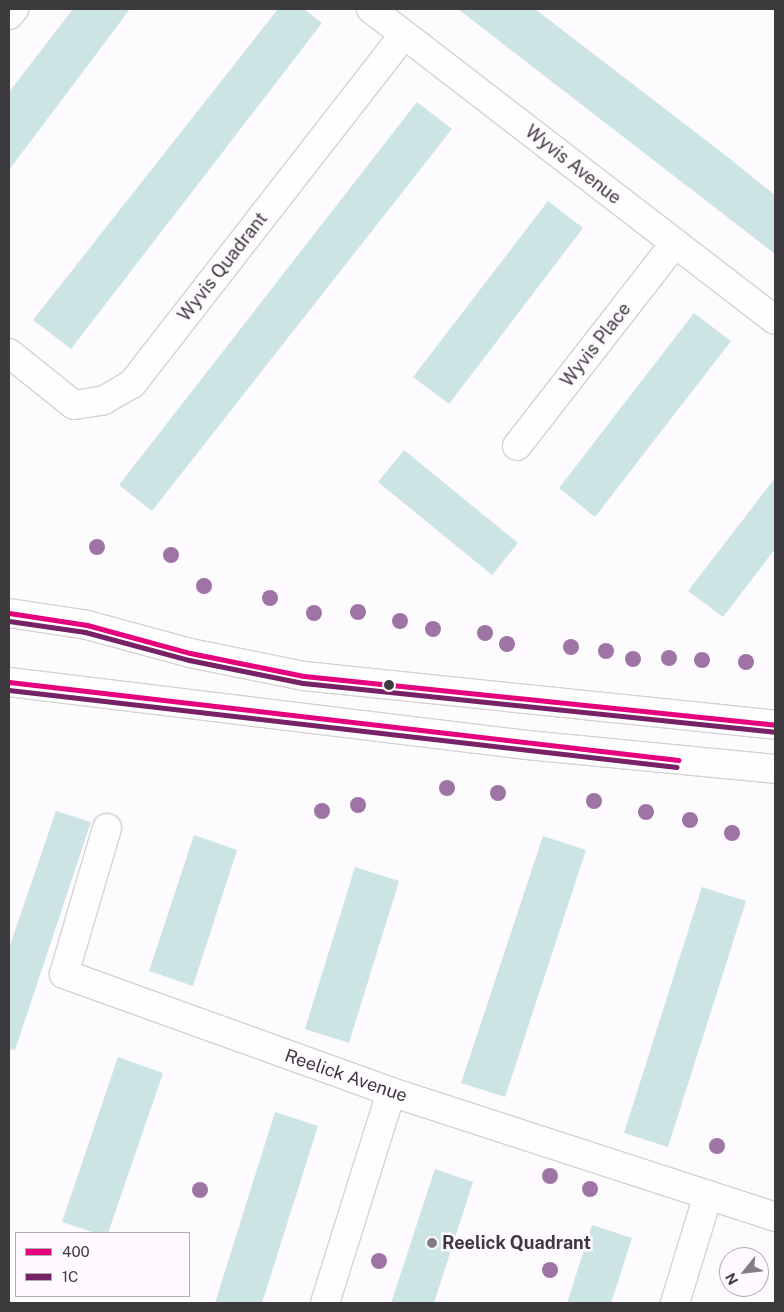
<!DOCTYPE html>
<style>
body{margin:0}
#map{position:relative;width:784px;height:1312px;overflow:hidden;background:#fdfbfe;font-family:"Public Sans",sans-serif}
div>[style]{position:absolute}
.building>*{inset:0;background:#cde4e4}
.roads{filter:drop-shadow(1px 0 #d4d2d5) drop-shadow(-1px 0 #d4d2d5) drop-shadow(0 1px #d4d2d5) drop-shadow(0 -1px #d4d2d5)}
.minor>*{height:28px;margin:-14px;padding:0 14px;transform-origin:14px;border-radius:14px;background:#fffeff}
.bus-1>*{height:5px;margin:-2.5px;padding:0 2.5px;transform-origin:2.5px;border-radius:2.5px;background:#e5007d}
.bus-2>*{height:5px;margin:-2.5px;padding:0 2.5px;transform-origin:2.5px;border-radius:2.5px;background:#772166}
.trees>*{width:16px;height:16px;margin:-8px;border-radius:50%;background:#9e74a4}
.dots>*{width:14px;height:14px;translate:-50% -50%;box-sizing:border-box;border:2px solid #fefaff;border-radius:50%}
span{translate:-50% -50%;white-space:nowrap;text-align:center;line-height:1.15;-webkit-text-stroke:5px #fefaff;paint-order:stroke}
.street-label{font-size:18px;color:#3d3a3d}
.poi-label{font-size:18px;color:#3d3a3d;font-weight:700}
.left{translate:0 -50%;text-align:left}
.frame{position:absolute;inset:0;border:10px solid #3d3a3d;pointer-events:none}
.legend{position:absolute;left:15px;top:1232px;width:175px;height:65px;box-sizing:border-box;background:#fefaff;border:1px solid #b1adb1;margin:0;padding:6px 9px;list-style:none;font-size:15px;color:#3d3a3d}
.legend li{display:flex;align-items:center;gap:10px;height:25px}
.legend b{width:25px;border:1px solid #b1adb1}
.north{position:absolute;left:719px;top:1247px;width:50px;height:50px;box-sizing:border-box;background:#fefaff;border:1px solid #b1adb1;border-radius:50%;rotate:241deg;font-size:14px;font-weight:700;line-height:20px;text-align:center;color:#3d3a3d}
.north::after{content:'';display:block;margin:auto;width:18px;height:22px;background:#807e81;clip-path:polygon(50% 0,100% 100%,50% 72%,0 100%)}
</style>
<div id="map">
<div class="building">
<div style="clip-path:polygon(73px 9px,130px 9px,9px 170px,9px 92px)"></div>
<div style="clip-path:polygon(278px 9px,304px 9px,322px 23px,71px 349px,33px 320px)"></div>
<div style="clip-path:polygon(458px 9px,535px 9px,720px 151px,775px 195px,775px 254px)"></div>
<div style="clip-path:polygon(417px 102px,452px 129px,152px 511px,119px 485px)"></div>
<div style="clip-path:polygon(548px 201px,583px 228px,449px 404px,413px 377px)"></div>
<div style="clip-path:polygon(694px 313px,731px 341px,595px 517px,559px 488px)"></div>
<div style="clip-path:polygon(404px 450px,518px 543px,492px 575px,378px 482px)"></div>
<div style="clip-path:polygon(775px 478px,775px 549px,723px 617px,688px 591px)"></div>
<div style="clip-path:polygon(56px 811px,91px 822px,15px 1050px,9px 1049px,9px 948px)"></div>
<div style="clip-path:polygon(194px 835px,237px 850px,193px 986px,149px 971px)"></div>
<div style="clip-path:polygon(543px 836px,586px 850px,505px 1097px,461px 1083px)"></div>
<div style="clip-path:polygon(355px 867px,399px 881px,349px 1043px,305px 1029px)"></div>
<div style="clip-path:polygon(702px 887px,746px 901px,668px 1147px,624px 1133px)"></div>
<div style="clip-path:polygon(118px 1057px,163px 1073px,108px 1233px,95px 1233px,62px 1222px)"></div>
<div style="clip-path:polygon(275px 1112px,318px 1126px,262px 1303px,215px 1303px)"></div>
<div style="clip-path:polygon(435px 1169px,473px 1182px,434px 1303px,391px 1303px)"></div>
<div style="clip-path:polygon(592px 1225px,632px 1238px,611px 1303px,567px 1303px)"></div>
</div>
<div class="roads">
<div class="minor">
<div style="left:371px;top:9px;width:510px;rotate:37.59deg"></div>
<div style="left:9px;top:15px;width:8px;rotate:-50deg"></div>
<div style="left:9px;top:353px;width:83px;rotate:38.7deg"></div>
<div style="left:74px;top:405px;width:30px;rotate:-9deg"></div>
<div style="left:104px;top:400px;width:32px;rotate:-30deg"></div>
<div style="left:132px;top:384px;width:442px;rotate:-52.1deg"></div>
<div style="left:517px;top:446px;width:257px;rotate:-52.1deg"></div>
<div style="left:9px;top:613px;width:79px;rotate:8.7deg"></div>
<div style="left:87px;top:625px;width:107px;rotate:15.2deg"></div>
<div style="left:190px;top:653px;width:116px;rotate:11.4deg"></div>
<div style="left:304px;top:676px;width:474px;rotate:5.9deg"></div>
<div style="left:9px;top:682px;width:522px;rotate:6.93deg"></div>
<div style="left:527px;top:745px;width:249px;rotate:5.5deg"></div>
<div style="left:107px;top:828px;width:152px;rotate:106.4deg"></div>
<div style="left:64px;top:974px;width:348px;rotate:19.8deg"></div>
<div style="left:391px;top:1092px;width:404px;rotate:18deg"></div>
<div style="left:325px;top:1303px;width:221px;rotate:-72.6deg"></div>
<div style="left:675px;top:1303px;width:113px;rotate:-73deg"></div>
</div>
</div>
<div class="bus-1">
<div style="left:9px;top:613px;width:79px;rotate:8.7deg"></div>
<div style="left:87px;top:625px;width:107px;rotate:15.2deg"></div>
<div style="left:190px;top:653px;width:116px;rotate:11.4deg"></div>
<div style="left:304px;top:676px;width:474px;rotate:5.9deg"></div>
<div style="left:9px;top:682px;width:674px;rotate:6.65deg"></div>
</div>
<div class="bus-2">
<div style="left:9px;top:621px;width:77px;rotate:8.2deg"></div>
<div style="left:85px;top:632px;width:108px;rotate:15.1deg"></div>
<div style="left:189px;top:660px;width:116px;rotate:11.4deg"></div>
<div style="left:303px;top:683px;width:474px;rotate:5.9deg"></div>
<div style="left:9px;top:690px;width:672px;rotate:6.58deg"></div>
</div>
<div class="trees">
<div style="left:97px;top:547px"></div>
<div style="left:171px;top:555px"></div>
<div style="left:204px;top:586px"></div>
<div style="left:270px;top:598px"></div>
<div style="left:358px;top:612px"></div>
<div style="left:314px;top:613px"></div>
<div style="left:400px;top:621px"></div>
<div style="left:433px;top:629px"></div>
<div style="left:485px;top:633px"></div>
<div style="left:507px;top:644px"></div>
<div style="left:571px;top:647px"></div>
<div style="left:606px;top:651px"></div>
<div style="left:669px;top:658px"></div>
<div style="left:633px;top:659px"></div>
<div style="left:702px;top:660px"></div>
<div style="left:746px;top:662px"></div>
<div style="left:447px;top:788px"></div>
<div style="left:498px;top:793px"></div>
<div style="left:594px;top:801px"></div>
<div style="left:358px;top:805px"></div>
<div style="left:322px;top:811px"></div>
<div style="left:646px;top:812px"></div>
<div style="left:690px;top:820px"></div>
<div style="left:732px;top:833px"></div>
<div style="left:717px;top:1146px"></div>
<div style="left:550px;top:1176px"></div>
<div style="left:590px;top:1189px"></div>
<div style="left:200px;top:1190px"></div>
<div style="left:379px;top:1261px"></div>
<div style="left:550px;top:1270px"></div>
</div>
<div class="dots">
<div style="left:389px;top:685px;background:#3d3a3d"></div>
<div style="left:432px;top:1243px;background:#807e81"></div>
</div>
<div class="street-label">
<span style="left:573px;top:165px;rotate:38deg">Wyvis Avenue</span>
<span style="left:223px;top:267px;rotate:-52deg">Wyvis Quadrant</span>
<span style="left:596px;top:345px;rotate:-52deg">Wyvis Place</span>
<span style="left:346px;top:1076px;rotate:19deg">Reelick Avenue</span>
</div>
<div class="poi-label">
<span class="left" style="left:442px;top:1243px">Reelick Quadrant</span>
</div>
<div class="frame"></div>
<ul class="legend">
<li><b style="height:6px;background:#e5007d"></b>400</li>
<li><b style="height:6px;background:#772166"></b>1C</li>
</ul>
<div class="north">N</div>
</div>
